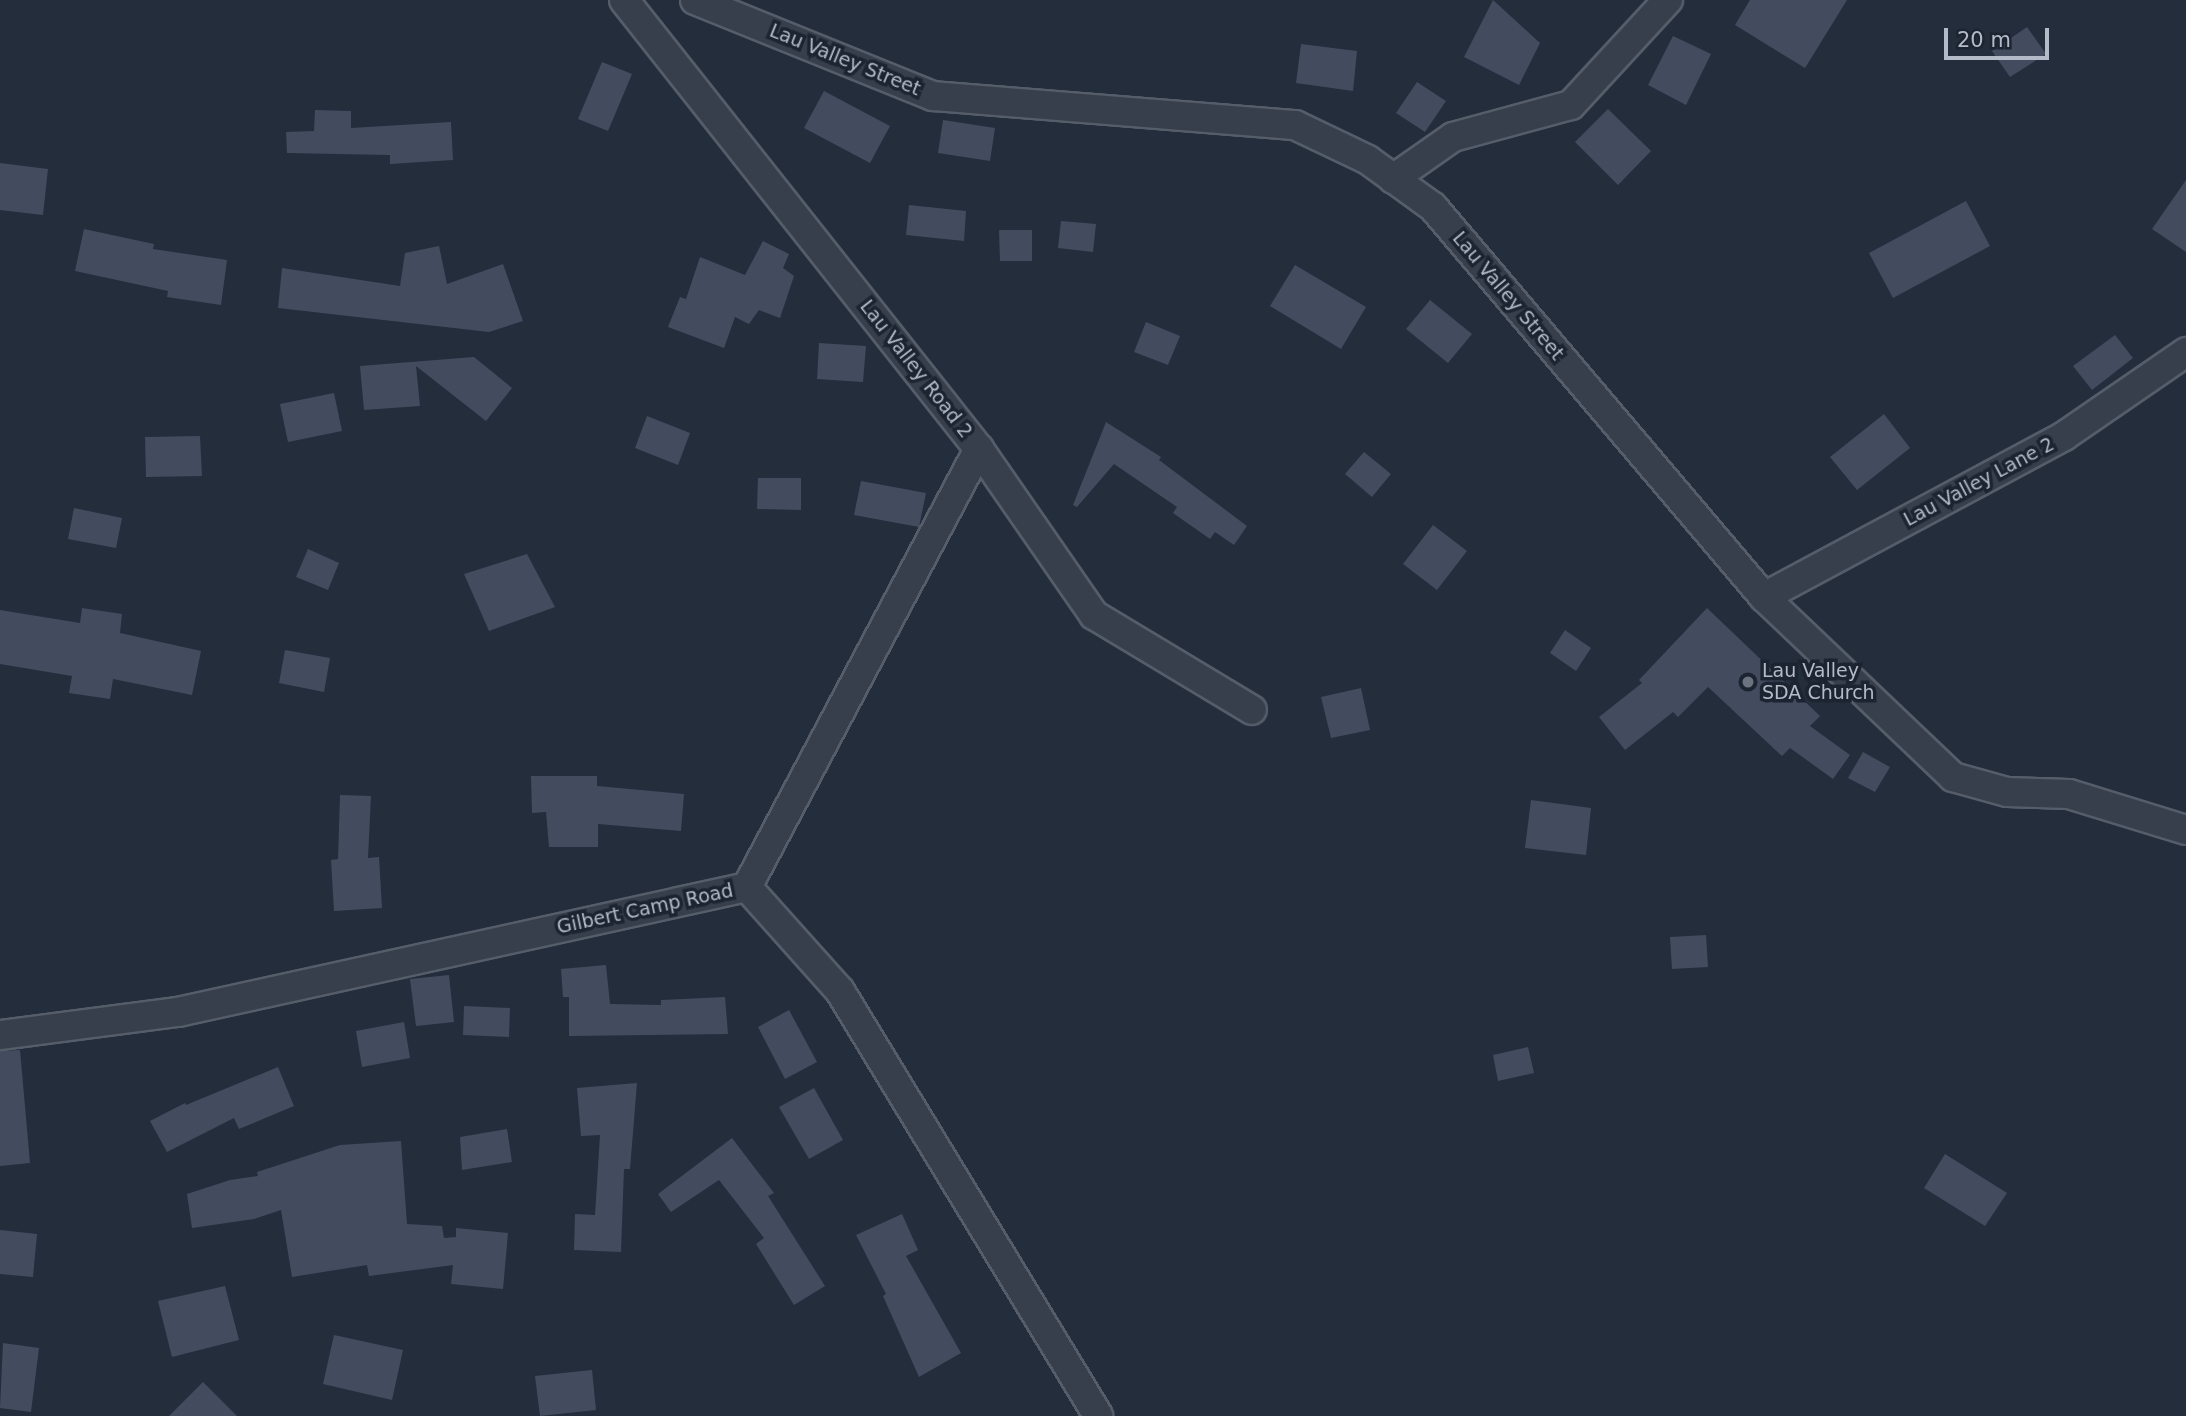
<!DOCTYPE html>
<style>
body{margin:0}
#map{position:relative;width:2186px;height:1416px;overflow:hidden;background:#232d3c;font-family:"DejaVu Sans",sans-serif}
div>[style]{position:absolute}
.building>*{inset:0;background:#424c5e}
.roads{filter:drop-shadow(2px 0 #555d6a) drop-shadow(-2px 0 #555d6a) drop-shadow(0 2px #555d6a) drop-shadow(0 -2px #555d6a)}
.street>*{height:28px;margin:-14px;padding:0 14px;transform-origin:14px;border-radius:14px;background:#373f4c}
.dots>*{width:19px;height:19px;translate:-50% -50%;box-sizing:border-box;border:4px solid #1c2431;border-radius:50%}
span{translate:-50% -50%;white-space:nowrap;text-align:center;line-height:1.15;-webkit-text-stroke:7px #1c2431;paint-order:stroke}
.street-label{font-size:19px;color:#b3bac8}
.poi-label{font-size:19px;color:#b3bac8}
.left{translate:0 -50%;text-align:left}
.scale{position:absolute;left:1944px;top:28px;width:105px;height:32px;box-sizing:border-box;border:4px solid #b3bac8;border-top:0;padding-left:9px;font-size:21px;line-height:24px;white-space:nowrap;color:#b3bac8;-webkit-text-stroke:5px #1c2431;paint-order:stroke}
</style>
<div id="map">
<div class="building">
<div style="clip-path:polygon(1493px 0,1540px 43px,1519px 85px,1464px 57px)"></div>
<div style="clip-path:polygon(1750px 0,1847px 0,1805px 68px,1735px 25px)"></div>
<div style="clip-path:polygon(2027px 27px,2046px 54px,2010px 77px,1992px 51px)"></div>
<div style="clip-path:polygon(1673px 36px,1711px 54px,1686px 105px,1648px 85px)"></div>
<div style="clip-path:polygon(1301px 44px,1357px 51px,1353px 91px,1296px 83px)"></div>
<div style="clip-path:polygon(602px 62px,632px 74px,608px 131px,578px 119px)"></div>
<div style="clip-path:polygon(1417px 82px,1446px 101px,1425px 132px,1396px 113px)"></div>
<div style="clip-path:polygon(824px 91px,890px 126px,870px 163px,804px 128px)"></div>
<div style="clip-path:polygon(1608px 109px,1651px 151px,1618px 185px,1575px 142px)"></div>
<div style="clip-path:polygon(315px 110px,351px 111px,351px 128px,451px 122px,453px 160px,390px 164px,390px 155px,287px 153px,286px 132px,314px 131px)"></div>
<div style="clip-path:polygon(943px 120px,995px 128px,990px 161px,938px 153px)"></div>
<div style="clip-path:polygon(0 163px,48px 169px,43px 215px,0 210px)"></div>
<div style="clip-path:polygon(2186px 180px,2186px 252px,2152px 229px)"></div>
<div style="clip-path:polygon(1966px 201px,1990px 246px,1893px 298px,1869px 253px)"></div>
<div style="clip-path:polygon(909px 205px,966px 211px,964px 241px,906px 235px)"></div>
<div style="clip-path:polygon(1061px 221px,1096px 224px,1093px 252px,1058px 248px)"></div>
<div style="clip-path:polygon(84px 229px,154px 244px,153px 249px,227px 260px,221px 305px,167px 297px,168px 291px,75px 271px)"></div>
<div style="clip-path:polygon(999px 230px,1032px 230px,1032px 261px,1000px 261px)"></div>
<div style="clip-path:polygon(763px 241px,789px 254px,783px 268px,794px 276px,780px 318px,759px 310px,749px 324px,735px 317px,724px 348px,668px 327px,680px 297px,686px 299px,700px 257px,745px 275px)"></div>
<div style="clip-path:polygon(439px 246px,447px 284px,503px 264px,523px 321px,489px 332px,278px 308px,282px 268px,400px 286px,405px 253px)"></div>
<div style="clip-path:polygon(1295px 265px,1366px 307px,1341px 349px,1270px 306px)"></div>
<div style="clip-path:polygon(1430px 300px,1472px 334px,1448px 363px,1406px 329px)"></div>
<div style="clip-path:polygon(1146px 322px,1180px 336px,1168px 365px,1134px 352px)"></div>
<div style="clip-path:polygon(2115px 335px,2133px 358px,2092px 390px,2073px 366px)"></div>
<div style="clip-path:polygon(819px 343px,866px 346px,863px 382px,817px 379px)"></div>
<div style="clip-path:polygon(474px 357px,512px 388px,486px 421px,416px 366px,420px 406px,364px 410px,360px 366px)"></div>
<div style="clip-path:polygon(334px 393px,342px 431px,288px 442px,280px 404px)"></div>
<div style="clip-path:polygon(1884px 414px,1910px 448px,1857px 490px,1830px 457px)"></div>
<div style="clip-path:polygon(647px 416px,690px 433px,678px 465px,635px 448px)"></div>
<div style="clip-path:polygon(1106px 422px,1161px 457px,1159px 460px,1247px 526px,1234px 545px,1215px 532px,1210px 539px,1173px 513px,1177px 507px,1114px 464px,1077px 507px,1073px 505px)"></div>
<div style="clip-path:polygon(200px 436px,202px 476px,146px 477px,145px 437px)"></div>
<div style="clip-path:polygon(1364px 452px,1391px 474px,1372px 497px,1345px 474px)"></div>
<div style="clip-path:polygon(758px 478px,801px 478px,801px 510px,757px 509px)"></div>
<div style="clip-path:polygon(861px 481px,926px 493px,919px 527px,854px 515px)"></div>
<div style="clip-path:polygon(74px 508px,122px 518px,116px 548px,68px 539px)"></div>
<div style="clip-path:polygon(1433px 525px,1467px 551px,1437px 590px,1403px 564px)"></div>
<div style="clip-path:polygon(308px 549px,339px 563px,328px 590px,296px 577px)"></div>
<div style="clip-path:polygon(527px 554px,555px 607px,489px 631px,464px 574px)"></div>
<div style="clip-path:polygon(82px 608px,122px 614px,120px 633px,201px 651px,192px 695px,113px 679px,110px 699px,69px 693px,72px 676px,0 664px,0 610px,80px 623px)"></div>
<div style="clip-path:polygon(1707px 608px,1820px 716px,1810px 726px,1850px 755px,1833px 779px,1790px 748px,1782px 756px,1708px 687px,1678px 717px,1673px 712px,1625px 750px,1599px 717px,1642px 683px,1639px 680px)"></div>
<div style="clip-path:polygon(1565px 630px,1591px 648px,1576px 671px,1550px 653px)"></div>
<div style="clip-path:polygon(285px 650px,330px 658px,324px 692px,279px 683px)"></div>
<div style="clip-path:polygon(1361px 688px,1370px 730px,1331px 738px,1321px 697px)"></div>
<div style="clip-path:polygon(1863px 752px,1890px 767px,1875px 792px,1848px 778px)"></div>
<div style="clip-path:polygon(531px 776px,597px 776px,597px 786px,684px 794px,681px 831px,598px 824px,598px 847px,549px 847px,546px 812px,532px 813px)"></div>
<div style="clip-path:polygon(340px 795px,371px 796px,368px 858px,379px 857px,382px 908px,334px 911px,331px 860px,338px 859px)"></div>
<div style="clip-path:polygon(1531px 800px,1591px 808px,1586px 855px,1525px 848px)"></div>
<div style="clip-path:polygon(1706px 935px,1708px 967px,1672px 969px,1670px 937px)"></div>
<div style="clip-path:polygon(606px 965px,610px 1004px,661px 1005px,661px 1000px,725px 997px,728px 1034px,569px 1036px,569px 997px,563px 997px,561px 969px)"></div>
<div style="clip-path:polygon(449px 975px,454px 1022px,416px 1026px,410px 979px)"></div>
<div style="clip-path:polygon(464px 1006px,510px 1008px,509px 1037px,463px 1035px)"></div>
<div style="clip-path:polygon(789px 1010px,817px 1062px,785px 1079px,758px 1027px)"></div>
<div style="clip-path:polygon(404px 1022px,410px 1058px,362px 1067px,356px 1031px)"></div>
<div style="clip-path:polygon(1528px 1047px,1534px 1073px,1498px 1081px,1493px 1055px)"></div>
<div style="clip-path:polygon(20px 1050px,30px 1163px,0 1166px,0 1051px)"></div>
<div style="clip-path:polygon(278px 1067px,294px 1106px,239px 1129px,234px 1118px,167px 1152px,150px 1121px,185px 1103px,186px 1105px)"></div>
<div style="clip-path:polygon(637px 1083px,630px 1169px,624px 1169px,621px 1252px,574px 1250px,575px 1214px,595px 1215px,600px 1135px,581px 1136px,577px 1088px)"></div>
<div style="clip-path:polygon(814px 1088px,843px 1140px,809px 1159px,779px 1107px)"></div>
<div style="clip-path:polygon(507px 1129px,512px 1162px,462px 1170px,460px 1137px)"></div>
<div style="clip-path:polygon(732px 1138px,774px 1193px,768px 1196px,825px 1286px,794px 1305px,756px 1244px,764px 1238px,719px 1180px,671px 1212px,658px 1194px)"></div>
<div style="clip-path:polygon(401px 1141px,407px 1224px,442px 1226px,444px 1238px,456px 1237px,456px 1228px,508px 1233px,503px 1289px,451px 1284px,453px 1265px,369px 1276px,367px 1265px,292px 1277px,281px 1210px,254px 1219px,192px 1228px,187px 1194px,230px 1180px,258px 1176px,257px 1172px,340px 1145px)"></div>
<div style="clip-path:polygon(1945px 1154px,2007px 1193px,1985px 1226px,1924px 1188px)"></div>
<div style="clip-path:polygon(902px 1214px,918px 1250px,906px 1256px,961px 1353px,919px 1377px,883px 1296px,886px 1294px,856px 1235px)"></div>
<div style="clip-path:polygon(0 1230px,37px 1234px,33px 1277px,0 1274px)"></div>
<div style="clip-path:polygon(225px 1286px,239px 1340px,172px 1357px,158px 1301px)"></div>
<div style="clip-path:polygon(334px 1335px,403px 1350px,392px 1400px,323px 1384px)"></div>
<div style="clip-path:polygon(3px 1343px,39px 1348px,31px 1412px,0 1408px)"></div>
<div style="clip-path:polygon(592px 1370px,596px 1410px,540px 1416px,535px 1376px)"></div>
<div style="clip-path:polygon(203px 1382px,237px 1416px,169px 1416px)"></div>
</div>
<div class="roads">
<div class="street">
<div style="left:624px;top:0;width:572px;rotate:51.67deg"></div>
<div style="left:979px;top:449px;width:202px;rotate:55.3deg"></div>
<div style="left:1094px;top:615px;width:184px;rotate:31deg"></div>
<div style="left:695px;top:0;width:257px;rotate:22deg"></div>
<div style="left:933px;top:96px;width:363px;rotate:4.6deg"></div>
<div style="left:1295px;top:125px;width:81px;rotate:25.6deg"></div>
<div style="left:1368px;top:160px;width:80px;rotate:35.9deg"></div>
<div style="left:1433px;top:207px;width:512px;rotate:49.68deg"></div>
<div style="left:1764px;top:597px;width:261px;rotate:43.6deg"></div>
<div style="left:1953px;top:777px;width:56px;rotate:15.5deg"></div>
<div style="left:2007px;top:792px;width:62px;rotate:1.8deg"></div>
<div style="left:2069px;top:794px;width:122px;rotate:17.1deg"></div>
<div style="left:1393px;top:179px;width:73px;rotate:-35deg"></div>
<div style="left:1453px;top:137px;width:122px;rotate:-15.2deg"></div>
<div style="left:1571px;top:105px;width:143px;rotate:-47.3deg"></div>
<div style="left:1764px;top:597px;width:340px;rotate:-28.2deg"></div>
<div style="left:2064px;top:436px;width:148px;rotate:-34.5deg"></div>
<div style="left:747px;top:887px;width:496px;rotate:-62.1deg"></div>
<div style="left:0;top:1035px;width:179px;rotate:-7.4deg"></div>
<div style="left:178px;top:1012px;width:583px;rotate:-12.39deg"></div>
<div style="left:747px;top:887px;width:140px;rotate:48.2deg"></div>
<div style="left:840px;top:991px;width:497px;rotate:58.7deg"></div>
</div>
</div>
<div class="dots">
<div style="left:1748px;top:682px;background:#6b7280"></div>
</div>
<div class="street-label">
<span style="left:845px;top:60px;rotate:22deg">Lau Valley Street</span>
<span style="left:1508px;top:296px;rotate:50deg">Lau Valley Street</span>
<span style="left:916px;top:369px;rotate:52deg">Lau Valley Road 2</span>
<span style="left:1979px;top:482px;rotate:-28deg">Lau Valley Lane 2</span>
<span style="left:645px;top:909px;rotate:-12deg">Gilbert Camp Road</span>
</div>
<div class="poi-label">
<span class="left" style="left:1762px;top:682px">Lau Valley<br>SDA Church</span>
</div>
<div class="scale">20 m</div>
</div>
